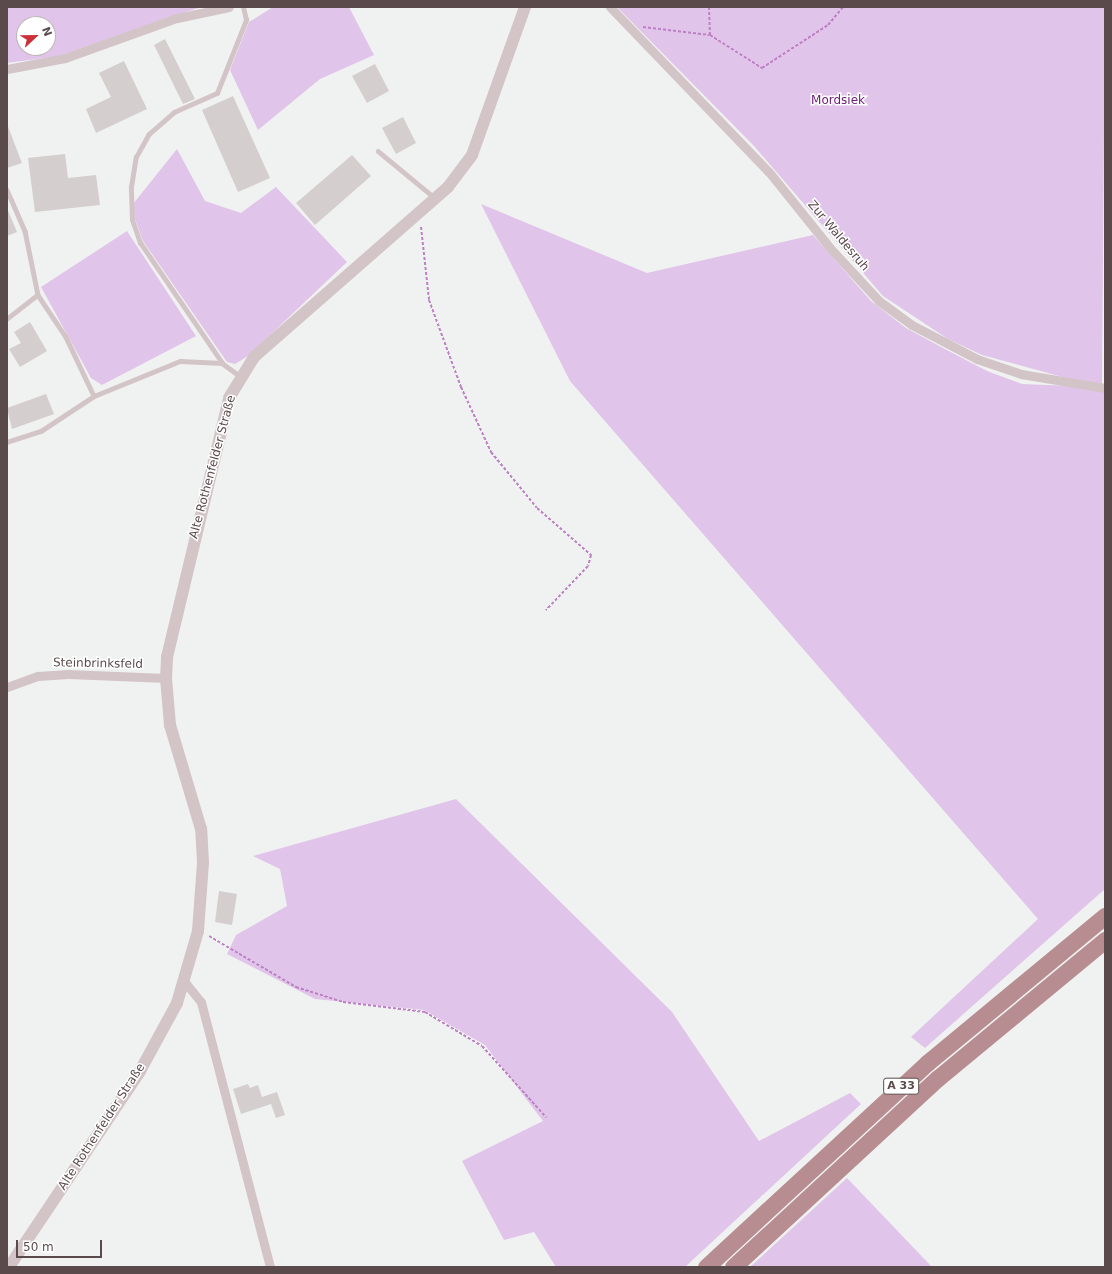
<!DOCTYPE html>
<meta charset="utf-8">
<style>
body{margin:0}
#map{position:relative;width:1112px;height:1274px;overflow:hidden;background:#f0f2f1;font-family:"DejaVu Sans",sans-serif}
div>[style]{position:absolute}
.green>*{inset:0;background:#e1c4ea}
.building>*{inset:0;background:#d4cece}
.path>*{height:2px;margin-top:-1px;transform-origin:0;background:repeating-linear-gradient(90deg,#bd80c4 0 3px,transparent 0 5px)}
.service>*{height:4.5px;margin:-2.25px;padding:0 2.25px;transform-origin:2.25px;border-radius:2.25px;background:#d3c5c7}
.minor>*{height:9px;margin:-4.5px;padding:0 4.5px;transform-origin:4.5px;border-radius:4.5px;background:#d3c5c7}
.tertiary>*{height:12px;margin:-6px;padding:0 6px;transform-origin:6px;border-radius:6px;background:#d3c5c7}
.motorway>*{height:17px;margin:-8.5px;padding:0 8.5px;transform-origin:8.5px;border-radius:8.5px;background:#b88d92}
span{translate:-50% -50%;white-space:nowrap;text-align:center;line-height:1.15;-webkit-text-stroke:3px #fff;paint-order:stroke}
.shield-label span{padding:1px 3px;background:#fff;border:1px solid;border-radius:3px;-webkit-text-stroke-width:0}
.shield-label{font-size:11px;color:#5b4a4c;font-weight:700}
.park-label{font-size:12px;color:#6b2275}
.street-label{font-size:12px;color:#5b4a4c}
.frame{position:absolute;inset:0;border:8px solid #5b4a4c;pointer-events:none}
.north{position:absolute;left:16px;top:16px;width:40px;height:40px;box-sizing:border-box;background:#fff;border:1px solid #bdb7b7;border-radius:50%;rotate:68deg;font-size:11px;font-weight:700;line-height:16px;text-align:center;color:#5b4a4c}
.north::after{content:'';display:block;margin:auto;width:14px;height:18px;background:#cd2f37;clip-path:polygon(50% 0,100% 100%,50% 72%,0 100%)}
.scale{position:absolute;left:16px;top:1240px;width:86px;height:18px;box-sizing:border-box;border:2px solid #5b4a4c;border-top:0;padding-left:5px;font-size:12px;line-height:14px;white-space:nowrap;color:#5b4a4c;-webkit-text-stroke:3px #fff;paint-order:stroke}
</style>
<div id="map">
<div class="green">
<div style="clip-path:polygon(evenodd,7px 7px,197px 7px,198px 8px,59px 56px,7px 63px,7px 7px,24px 24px,48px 24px,48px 48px,24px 48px,24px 24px)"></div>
<div style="clip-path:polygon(273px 7px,349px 7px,374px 55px,320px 79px,258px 130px,230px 70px,249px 22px)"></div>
<div style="clip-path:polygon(617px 7px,1105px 7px,1102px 387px,1105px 388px,1105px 889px,925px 1048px,911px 1037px,1038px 919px,570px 381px,481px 204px,647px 273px,813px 235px,871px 301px,906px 328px,943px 348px,987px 371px,1022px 384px,1099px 387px,982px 355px,948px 339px,883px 296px,754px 146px)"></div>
<div style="clip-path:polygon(177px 149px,205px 201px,241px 213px,276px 187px,347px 262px,248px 356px,235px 364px,227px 362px,143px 241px,135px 219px,133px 204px)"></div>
<div style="clip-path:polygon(127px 231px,196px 336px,102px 385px,91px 378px,41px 287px)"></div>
<div style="clip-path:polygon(456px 799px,672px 1012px,759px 1141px,850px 1093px,861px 1104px,685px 1267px,556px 1267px,534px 1232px,504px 1240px,462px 1161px,543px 1121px,485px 1045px,424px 1010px,315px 999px,227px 954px,236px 935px,287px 906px,280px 869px,253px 856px)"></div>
<div style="clip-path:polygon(847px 1178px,932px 1267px,750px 1267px)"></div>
</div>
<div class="building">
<div style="clip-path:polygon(165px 39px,195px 99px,183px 104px,154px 45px)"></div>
<div style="clip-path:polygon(124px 61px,147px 109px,96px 133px,86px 109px,111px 97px,99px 73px)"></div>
<div style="clip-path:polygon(375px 64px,389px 91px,367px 103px,352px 76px)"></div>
<div style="clip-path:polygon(233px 96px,270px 178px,238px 192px,202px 110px)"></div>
<div style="clip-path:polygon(403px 117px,416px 143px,396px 154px,382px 128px)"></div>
<div style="clip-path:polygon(7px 124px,22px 163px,7px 168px)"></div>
<div style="clip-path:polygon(65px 154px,68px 178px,96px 175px,100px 205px,35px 212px,28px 158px)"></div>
<div style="clip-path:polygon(352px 155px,371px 176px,315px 225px,296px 203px)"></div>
<div style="clip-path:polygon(7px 208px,17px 232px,7px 236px)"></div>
<div style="clip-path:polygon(30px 322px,47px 351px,20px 367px,9px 349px,21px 343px,14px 332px)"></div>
<div style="clip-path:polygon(46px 394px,54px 414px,12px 429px,7px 408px)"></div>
<div style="clip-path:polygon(219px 891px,237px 894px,232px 925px,215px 922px)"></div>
<div style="clip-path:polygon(248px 1084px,250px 1088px,258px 1085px,262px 1097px,277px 1092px,285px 1115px,276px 1118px,271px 1104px,241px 1114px,233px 1089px)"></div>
</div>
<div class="path">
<div style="left:709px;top:7px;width:28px;rotate:88deg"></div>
<div style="left:710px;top:35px;width:62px;rotate:32.4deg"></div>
<div style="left:762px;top:68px;width:79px;rotate:-33.1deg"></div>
<div style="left:828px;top:25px;width:23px;rotate:-50deg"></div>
<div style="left:643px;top:27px;width:67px;rotate:6.8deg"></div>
<div style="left:421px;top:227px;width:73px;rotate:83.7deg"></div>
<div style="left:429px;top:300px;width:93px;rotate:69.8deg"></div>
<div style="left:461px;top:387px;width:72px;rotate:65.2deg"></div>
<div style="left:491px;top:452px;width:72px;rotate:50.6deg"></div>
<div style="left:537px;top:508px;width:72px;rotate:41deg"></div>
<div style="left:591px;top:555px;width:11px;rotate:105deg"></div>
<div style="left:588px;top:566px;width:61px;rotate:133.7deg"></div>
<div style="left:209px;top:936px;width:101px;rotate:30.4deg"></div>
<div style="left:296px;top:987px;width:49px;rotate:17.7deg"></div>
<div style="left:343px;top:1002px;width:83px;rotate:7deg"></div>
<div style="left:425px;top:1012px;width:66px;rotate:30.8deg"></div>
<div style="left:482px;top:1046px;width:96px;rotate:48deg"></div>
</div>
<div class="service">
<div style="left:378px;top:151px;width:74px;rotate:39.5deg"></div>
<div style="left:7px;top:190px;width:45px;rotate:66.3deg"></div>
<div style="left:25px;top:231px;width:65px;rotate:78.5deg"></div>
<div style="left:38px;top:295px;width:39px;rotate:142deg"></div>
<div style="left:38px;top:295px;width:50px;rotate:56.3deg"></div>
<div style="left:66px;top:337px;width:65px;rotate:64.6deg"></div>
<div style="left:222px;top:363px;width:145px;rotate:-124.3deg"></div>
<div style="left:140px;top:243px;width:24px;rotate:-109deg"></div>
<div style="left:132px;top:220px;width:33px;rotate:-92deg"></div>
<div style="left:131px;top:187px;width:30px;rotate:-81deg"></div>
<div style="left:136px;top:157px;width:26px;rotate:-61deg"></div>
<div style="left:149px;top:134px;width:33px;rotate:-41deg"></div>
<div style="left:174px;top:112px;width:47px;rotate:-23.8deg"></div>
<div style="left:217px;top:93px;width:79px;rotate:-68.3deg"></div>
<div style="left:246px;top:20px;width:13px;rotate:-103deg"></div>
<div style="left:7px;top:442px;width:36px;rotate:-18deg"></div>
<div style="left:41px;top:431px;width:64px;rotate:-33.4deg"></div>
<div style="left:94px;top:396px;width:93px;rotate:-22.1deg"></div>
<div style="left:180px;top:361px;width:42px;rotate:2.7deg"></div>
<div style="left:222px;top:363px;width:24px;rotate:36deg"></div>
</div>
<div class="minor">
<div style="left:610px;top:7px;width:229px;rotate:46.1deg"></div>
<div style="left:769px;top:172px;width:97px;rotate:51.2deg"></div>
<div style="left:830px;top:248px;width:72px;rotate:47.2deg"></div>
<div style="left:879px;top:301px;width:41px;rotate:36deg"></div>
<div style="left:912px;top:325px;width:73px;rotate:27.6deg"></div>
<div style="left:977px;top:359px;width:46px;rotate:18.8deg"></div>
<div style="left:1021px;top:374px;width:85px;rotate:9.5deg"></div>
<div style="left:7px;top:69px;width:59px;rotate:-10.7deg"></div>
<div style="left:65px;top:58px;width:119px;rotate:-19.7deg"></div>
<div style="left:177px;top:18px;width:53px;rotate:-11.9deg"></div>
<div style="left:7px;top:687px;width:33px;rotate:-20deg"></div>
<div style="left:38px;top:676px;width:30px;rotate:-4deg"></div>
<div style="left:68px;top:674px;width:98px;rotate:2.3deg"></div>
<div style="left:184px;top:981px;width:27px;rotate:51deg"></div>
<div style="left:201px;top:1002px;width:274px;rotate:75.4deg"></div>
</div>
<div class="tertiary">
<div style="left:9px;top:1267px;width:236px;rotate:-56.2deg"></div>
<div style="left:140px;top:1071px;width:77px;rotate:-61.4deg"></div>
<div style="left:177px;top:1003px;width:75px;rotate:-73.7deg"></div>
<div style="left:198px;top:931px;width:68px;rotate:-85.8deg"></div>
<div style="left:203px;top:863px;width:34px;rotate:-93deg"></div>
<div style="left:201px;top:829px;width:109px;rotate:-106.6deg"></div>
<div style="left:170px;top:725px;width:47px;rotate:-94.9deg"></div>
<div style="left:166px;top:678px;width:21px;rotate:-87deg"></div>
<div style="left:167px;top:657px;width:266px;rotate:-76.5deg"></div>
<div style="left:229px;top:398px;width:48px;rotate:-58.6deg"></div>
<div style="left:254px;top:357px;width:258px;rotate:-41.2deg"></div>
<div style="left:448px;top:187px;width:40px;rotate:-53deg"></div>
<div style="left:472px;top:155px;width:157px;rotate:-70.3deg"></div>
</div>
<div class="motorway">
<div style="left:706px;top:1267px;width:301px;rotate:-42.7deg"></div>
<div style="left:927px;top:1063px;width:231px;rotate:-39.6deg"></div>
<div style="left:733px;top:1267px;width:279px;rotate:-42.7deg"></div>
<div style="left:938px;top:1078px;width:217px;rotate:-39.6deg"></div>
</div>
<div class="shield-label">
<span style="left:901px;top:1086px">A 33</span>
</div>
<div class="park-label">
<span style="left:838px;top:101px">Mordsiek</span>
</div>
<div class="street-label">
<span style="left:838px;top:236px;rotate:50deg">Zur Waldesruh</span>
<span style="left:213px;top:467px;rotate:-75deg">Alte Rothenfelder Straße</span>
<span style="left:98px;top:664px;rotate:1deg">Steinbrinksfeld</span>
<span style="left:102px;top:1127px;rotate:-57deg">Alte Rothenfelder Straße</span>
</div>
<div class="frame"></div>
<div class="north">N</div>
<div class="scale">50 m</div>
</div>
